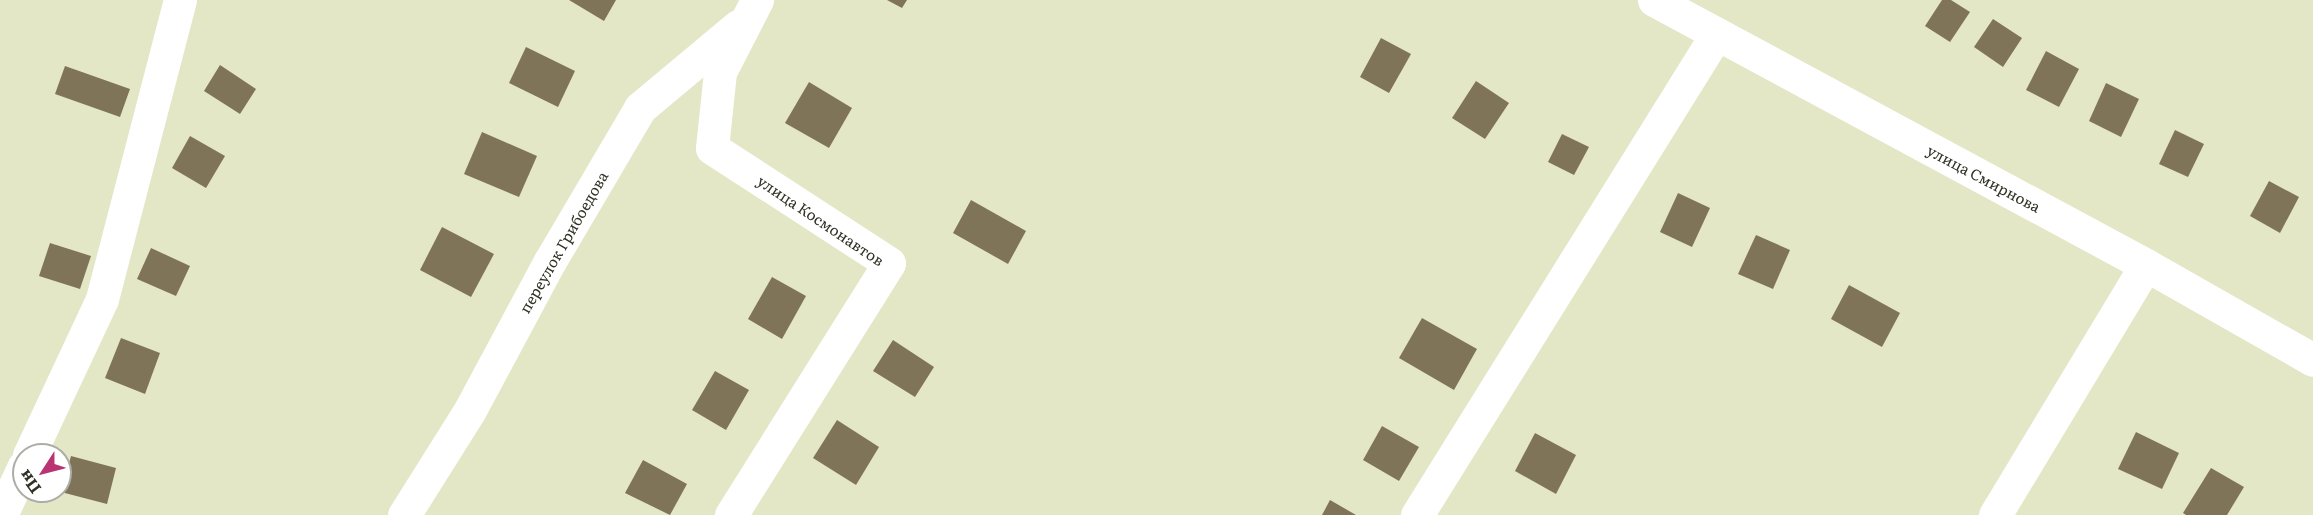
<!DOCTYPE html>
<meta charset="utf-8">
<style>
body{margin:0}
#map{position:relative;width:2313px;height:515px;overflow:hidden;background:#e4e7c6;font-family:Literata,serif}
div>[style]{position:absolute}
.building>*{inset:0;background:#7f7458}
.street>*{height:33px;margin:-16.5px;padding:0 16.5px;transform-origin:16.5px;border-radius:16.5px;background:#fff}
span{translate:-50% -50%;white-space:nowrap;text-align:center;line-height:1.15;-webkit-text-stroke:6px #fff;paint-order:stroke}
.street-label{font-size:15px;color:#313225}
.north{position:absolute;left:12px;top:443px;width:60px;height:60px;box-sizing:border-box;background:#fff;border:2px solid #adada8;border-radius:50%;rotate:234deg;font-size:16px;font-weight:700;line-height:24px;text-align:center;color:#313225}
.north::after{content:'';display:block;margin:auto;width:21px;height:27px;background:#ba3373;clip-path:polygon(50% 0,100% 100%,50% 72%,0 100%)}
</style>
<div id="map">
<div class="building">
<div style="clip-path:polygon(569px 0,616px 0,604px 21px)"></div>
<div style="clip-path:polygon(887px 0,907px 0,902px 8px)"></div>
<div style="clip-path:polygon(1942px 0,1951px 0,1970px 12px,1950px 42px,1925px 26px)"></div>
<div style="clip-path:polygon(1993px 19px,2022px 38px,2003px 67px,1974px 47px)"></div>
<div style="clip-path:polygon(1381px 38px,1411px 54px,1389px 93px,1360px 77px)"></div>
<div style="clip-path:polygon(526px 47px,575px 71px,558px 107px,509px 83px)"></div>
<div style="clip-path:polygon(2046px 51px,2079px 69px,2059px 107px,2026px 90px)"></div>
<div style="clip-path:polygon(220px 65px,256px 89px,240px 114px,204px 91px)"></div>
<div style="clip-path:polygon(65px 66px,130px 89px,120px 117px,55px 94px)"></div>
<div style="clip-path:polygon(1476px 81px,1509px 103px,1485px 139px,1452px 118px)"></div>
<div style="clip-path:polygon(809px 82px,852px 108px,829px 148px,785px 123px)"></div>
<div style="clip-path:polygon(2106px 83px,2139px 99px,2121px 137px,2089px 121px)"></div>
<div style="clip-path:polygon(2175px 130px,2204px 144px,2188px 177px,2159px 164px)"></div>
<div style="clip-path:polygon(482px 132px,537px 156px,519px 197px,464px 174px)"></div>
<div style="clip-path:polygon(1562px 134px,1589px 147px,1574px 175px,1548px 162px)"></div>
<div style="clip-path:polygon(190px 136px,225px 156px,206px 188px,172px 168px)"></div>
<div style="clip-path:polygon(2269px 181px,2299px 197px,2280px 233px,2250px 216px)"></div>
<div style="clip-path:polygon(1678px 193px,1710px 208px,1692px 247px,1660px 232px)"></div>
<div style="clip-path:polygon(971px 200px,1026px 231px,1008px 264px,953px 233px)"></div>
<div style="clip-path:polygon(442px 227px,494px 254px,471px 297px,420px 270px)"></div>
<div style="clip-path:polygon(1756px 235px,1790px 250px,1773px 289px,1738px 274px)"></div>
<div style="clip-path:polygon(50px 243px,91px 256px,80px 289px,39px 276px)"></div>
<div style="clip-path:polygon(151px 248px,190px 266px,176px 296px,137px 279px)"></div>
<div style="clip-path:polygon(772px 277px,806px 296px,782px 339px,748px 319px)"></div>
<div style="clip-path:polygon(1849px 285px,1900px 313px,1882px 347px,1831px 319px)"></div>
<div style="clip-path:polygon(1422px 318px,1477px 349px,1454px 390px,1399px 358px)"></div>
<div style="clip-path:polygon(121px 338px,160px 353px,145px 394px,105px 378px)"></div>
<div style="clip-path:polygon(893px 340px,934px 367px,915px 397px,873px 371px)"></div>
<div style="clip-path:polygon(715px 371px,749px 390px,726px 430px,692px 410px)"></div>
<div style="clip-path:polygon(837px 420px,879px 447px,856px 485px,813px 458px)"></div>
<div style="clip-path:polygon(1382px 426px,1419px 447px,1399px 481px,1363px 460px)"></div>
<div style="clip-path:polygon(2136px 432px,2179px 453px,2162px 489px,2118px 469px)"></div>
<div style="clip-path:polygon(1535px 433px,1576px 455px,1556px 494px,1515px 471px)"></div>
<div style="clip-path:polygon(71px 456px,116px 468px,107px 504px,61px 492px)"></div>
<div style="clip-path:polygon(643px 460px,687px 484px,670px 515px,625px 493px)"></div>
<div style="clip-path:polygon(2211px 468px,2244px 487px,2227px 515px,2186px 515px,2183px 513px)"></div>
<div style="clip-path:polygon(1330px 500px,1356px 515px,1322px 515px)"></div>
</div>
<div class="street">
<div style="left:1654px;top:0;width:559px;rotate:28.31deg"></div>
<div style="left:2146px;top:265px;width:192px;rotate:29.6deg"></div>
<div style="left:29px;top:455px;width:172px;rotate:-64.9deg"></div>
<div style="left:102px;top:299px;width:309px;rotate:-75.4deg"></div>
<div style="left:1px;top:515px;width:54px;rotate:-64.9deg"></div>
<div style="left:404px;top:515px;width:124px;rotate:-57.8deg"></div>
<div style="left:470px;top:410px;width:169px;rotate:-61.8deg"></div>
<div style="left:550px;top:261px;width:178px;rotate:-59.5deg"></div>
<div style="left:640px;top:108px;width:128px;rotate:-39.9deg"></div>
<div style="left:731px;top:515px;width:297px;rotate:-57.9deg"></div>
<div style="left:889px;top:263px;width:211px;rotate:-147deg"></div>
<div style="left:712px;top:148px;width:76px;rotate:-84deg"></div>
<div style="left:720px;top:72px;width:81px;rotate:-62.8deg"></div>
<div style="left:1417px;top:515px;width:566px;rotate:-58.08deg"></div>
<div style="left:1995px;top:515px;width:292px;rotate:-58.9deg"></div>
</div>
<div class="street-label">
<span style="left:1984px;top:178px;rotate:28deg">улица Смирнова</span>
<span style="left:821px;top:220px;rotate:34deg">улица Космонавтов</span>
<span style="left:563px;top:242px;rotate:-60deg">переулок Грибоедова</span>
</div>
<div class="north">Пн</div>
</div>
